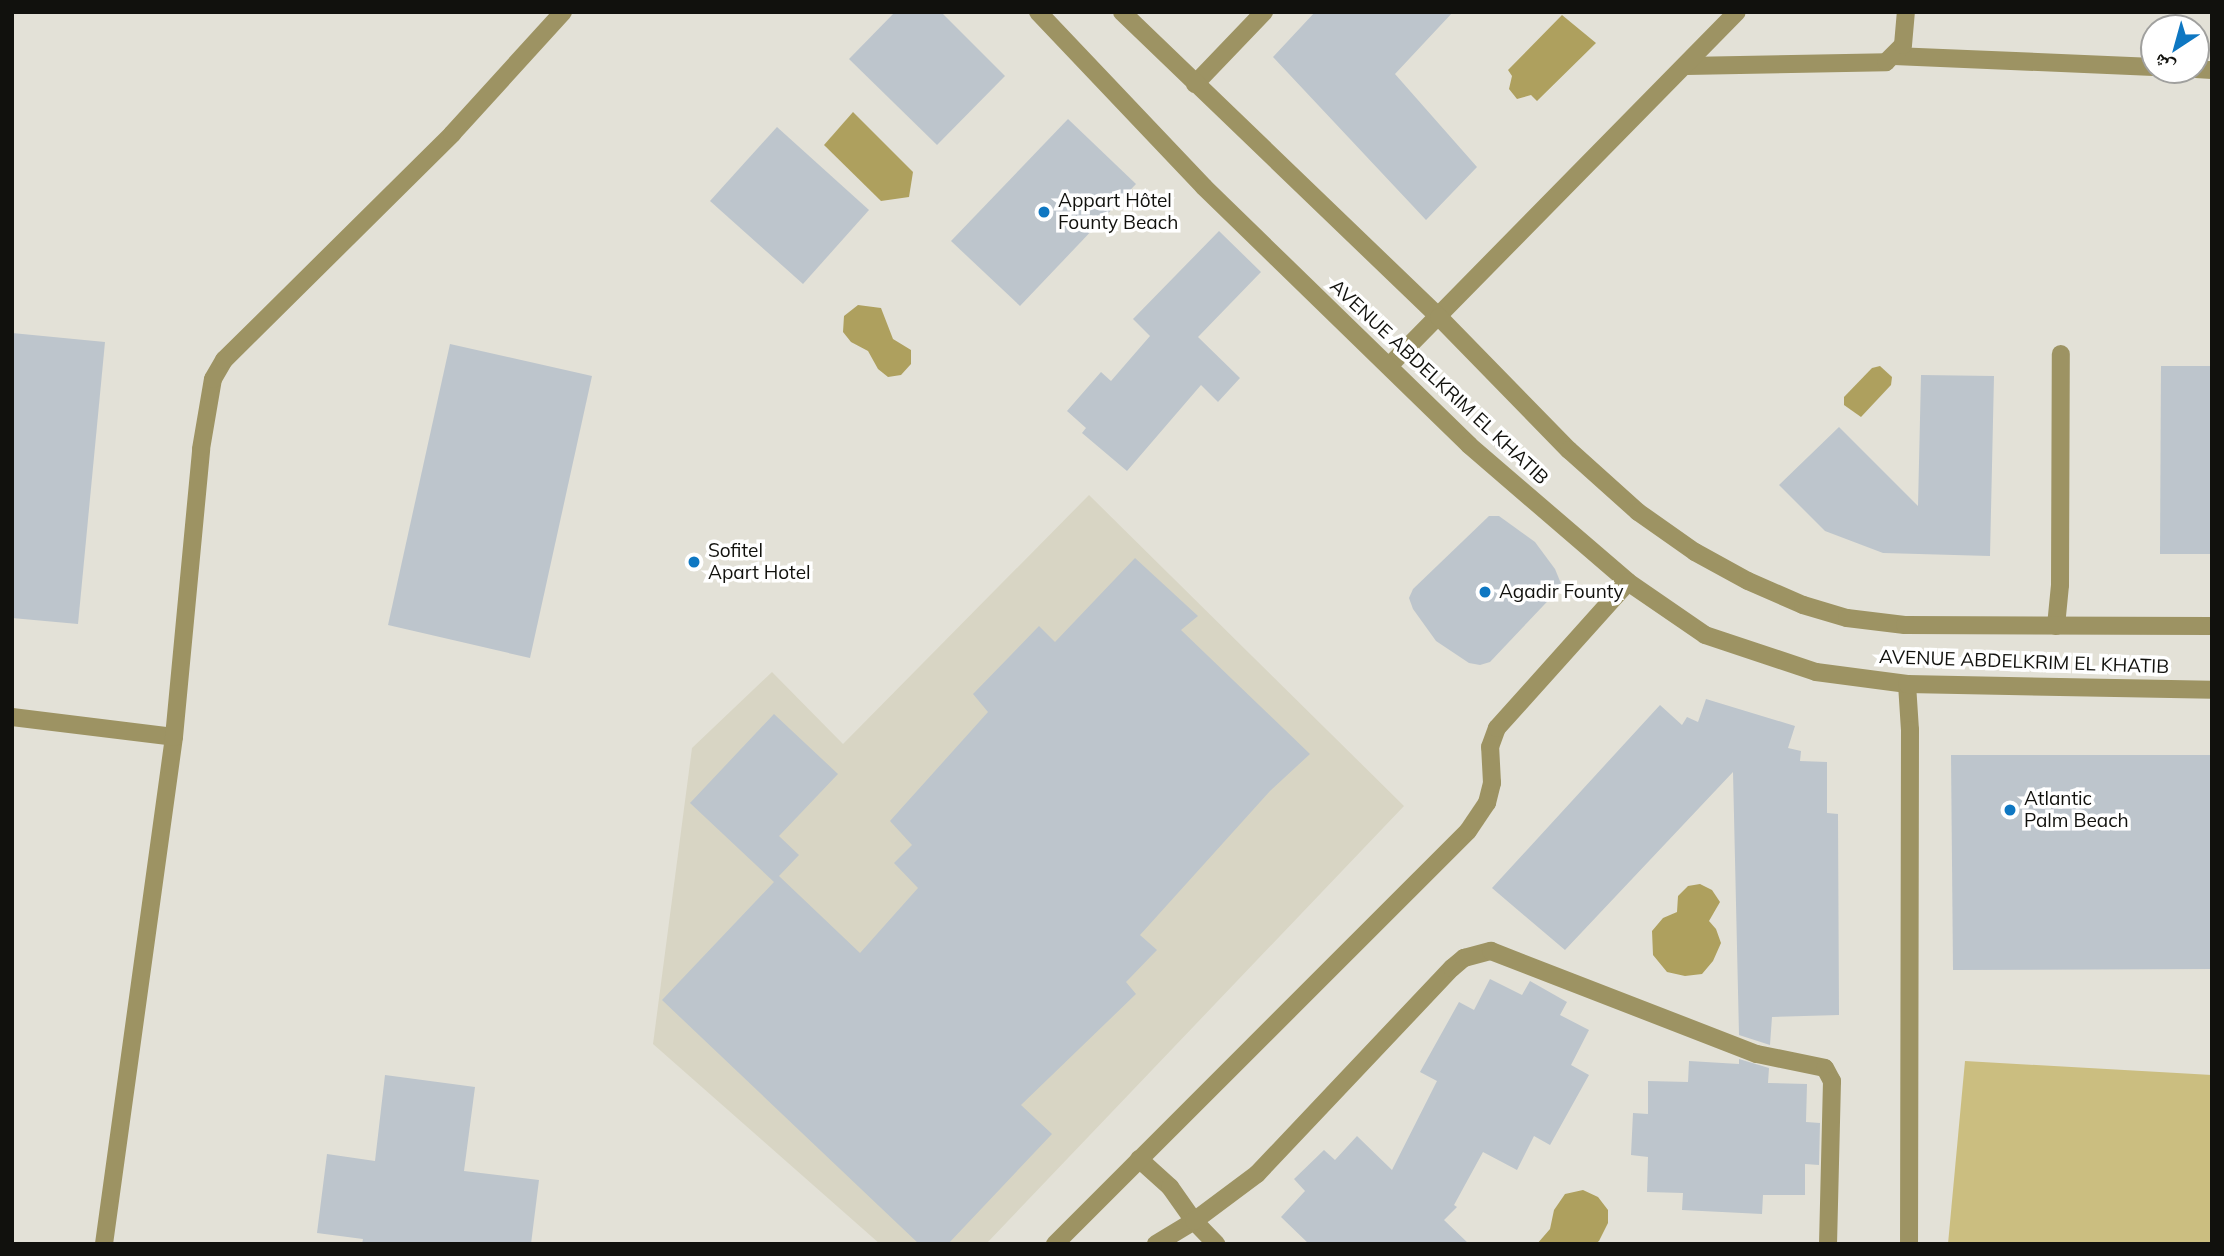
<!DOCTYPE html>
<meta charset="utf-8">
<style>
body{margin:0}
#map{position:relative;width:2224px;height:1256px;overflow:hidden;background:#e3e1d7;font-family:Mulish,"Noto Naskh Arabic",sans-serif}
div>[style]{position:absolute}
.built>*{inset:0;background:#d8d5c4}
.green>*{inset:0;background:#cbbe80}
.water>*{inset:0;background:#aea05e}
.building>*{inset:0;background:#bdc5cc}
.minor>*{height:18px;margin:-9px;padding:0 9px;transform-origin:9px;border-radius:9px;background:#9d9363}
.tertiary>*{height:18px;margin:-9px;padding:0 9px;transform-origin:9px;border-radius:9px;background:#9d9363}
.dots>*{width:19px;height:19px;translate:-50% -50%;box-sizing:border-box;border:4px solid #fff;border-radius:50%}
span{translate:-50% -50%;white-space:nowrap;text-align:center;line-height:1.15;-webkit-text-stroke:7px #fff;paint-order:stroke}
.poi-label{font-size:19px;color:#11110d}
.left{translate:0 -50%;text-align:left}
.street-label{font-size:19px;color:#11110d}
.frame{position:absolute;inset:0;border:14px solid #11110d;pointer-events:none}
.north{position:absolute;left:2140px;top:14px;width:70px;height:70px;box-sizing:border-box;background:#fff;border:2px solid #a0a09e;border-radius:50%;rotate:216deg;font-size:19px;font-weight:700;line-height:28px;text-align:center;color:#11110d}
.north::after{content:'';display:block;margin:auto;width:24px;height:32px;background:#0e77c2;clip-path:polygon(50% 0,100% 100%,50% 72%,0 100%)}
</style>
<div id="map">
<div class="built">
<div style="clip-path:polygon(1089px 495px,1404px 806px,986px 1244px,880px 1244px,653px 1044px,692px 748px,772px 672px,843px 744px)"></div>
</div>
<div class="green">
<div style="clip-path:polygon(1965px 1061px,2212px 1075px,2212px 1244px,1948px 1244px)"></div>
</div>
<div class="water">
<div style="clip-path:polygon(1562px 15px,1596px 43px,1537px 101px,1531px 95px,1517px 99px,1509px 89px,1512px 76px,1508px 70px)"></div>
<div style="clip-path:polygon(853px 112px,913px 172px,909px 197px,881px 201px,824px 145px)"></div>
<div style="clip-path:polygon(858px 305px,881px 308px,893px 339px,911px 350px,911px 364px,901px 375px,888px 377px,878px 369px,868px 351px,851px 342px,843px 332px,844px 316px)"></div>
<div style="clip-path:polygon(1880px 366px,1892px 377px,1891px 385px,1861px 417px,1844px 405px,1844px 397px,1872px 368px)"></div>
<div style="clip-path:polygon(1700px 884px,1712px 890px,1720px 902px,1709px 921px,1716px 929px,1721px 943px,1713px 961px,1702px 974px,1685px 976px,1667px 972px,1653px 955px,1652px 931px,1663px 918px,1677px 912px,1678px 896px,1688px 886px)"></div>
<div style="clip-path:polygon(1583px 1190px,1598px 1197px,1608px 1210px,1608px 1223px,1599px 1241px,1595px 1244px,1537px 1244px,1550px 1229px,1554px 1210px,1565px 1194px)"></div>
</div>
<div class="building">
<div style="clip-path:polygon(895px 12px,941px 12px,1005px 76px,937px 145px,849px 59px)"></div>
<div style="clip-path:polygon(1315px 12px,1453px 12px,1395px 74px,1477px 167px,1426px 220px,1273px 57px)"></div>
<div style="clip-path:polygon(1068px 119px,1136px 184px,1020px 306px,951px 241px)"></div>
<div style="clip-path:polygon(777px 127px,869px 210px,803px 284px,710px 201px)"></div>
<div style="clip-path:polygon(1219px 231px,1261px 272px,1198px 337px,1240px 378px,1218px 402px,1201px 385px,1127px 471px,1082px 433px,1086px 428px,1067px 411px,1101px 372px,1111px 381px,1150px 336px,1133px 319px)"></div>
<div style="clip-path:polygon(12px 333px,105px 342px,78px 624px,12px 618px)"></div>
<div style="clip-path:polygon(450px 344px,592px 376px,530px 658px,388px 625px)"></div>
<div style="clip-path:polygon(2161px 366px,2212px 366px,2212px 554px,2160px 554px)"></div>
<div style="clip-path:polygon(1921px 375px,1994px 376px,1990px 556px,1883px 553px,1825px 531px,1779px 485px,1839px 427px,1918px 506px)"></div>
<div style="clip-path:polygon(1489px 516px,1499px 516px,1535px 542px,1555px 569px,1562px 586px,1490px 662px,1480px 665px,1469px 663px,1436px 641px,1413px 609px,1409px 598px,1413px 589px)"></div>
<div style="clip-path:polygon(1135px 558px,1198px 616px,1181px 630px,1310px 754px,1270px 791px,1140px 935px,1157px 950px,1126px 982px,1136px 994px,1021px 1105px,1052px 1134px,948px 1244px,919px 1244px,662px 1000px,774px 882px,690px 803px,774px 714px,838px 774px,779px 836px,799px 855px,779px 876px,860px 953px,918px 888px,894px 863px,912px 845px,890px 821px,988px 712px,973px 694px,1039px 626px,1055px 642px)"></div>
<div style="clip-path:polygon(1706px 699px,1795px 726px,1788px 748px,1801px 751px,1800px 761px,1827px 762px,1827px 813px,1838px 814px,1839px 1015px,1772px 1017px,1770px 1045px,1739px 1035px,1733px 772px,1565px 950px,1492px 888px,1660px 705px,1682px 725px,1687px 717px,1698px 722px)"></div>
<div style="clip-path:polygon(1951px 755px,2212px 755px,2212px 969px,1953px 970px)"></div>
<div style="clip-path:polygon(1490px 979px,1522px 995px,1530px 981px,1567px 1002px,1560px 1015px,1589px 1030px,1571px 1065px,1589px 1075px,1550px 1145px,1534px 1136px,1517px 1170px,1483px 1152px,1454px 1205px,1457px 1207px,1444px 1220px,1469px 1244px,1309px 1244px,1281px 1217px,1305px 1191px,1294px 1179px,1324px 1150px,1335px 1160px,1357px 1136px,1392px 1170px,1437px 1081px,1420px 1072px,1459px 1002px,1474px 1010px)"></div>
<div style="clip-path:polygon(1739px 1059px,1769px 1068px,1768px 1083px,1807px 1084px,1806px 1122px,1820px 1123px,1819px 1165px,1805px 1164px,1805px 1195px,1763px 1195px,1762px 1214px,1682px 1210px,1683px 1193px,1647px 1192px,1648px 1157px,1631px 1155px,1633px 1113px,1648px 1114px,1648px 1081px,1688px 1082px,1689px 1061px,1739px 1064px)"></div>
<div style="clip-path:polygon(385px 1075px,475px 1087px,464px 1171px,539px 1180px,531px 1244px,362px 1244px,363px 1239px,317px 1233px,327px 1154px,375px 1161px)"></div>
</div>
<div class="minor">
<div style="left:1894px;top:56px;width:260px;rotate:2.4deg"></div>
<div style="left:1686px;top:66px;width:200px;rotate:-1.1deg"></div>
<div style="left:1886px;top:62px;width:24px;rotate:-45deg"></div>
<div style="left:1903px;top:45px;width:33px;rotate:-85deg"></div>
<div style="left:2196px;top:69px;width:16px;rotate:4deg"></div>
<div style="left:1195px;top:84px;width:100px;rotate:-46.2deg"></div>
<div style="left:1389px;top:366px;width:496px;rotate:-45.5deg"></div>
<div style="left:2056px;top:626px;width:41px;rotate:-84.4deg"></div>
<div style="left:2060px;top:585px;width:231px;rotate:-89.8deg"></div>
<div style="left:1907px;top:684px;width:46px;rotate:86.3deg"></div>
<div style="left:1910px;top:730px;width:514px;rotate:90.11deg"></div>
<div style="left:12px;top:717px;width:163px;rotate:7deg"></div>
<div style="left:1139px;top:1159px;width:42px;rotate:42.1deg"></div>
<div style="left:1170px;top:1187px;width:42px;rotate:54.8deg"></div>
<div style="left:1194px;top:1221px;width:32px;rotate:46deg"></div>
<div style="left:104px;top:1244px;width:512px;rotate:-82.14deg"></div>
<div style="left:174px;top:737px;width:289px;rotate:-84.6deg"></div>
<div style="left:201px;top:449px;width:71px;rotate:-80.3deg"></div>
<div style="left:213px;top:379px;width:22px;rotate:-60deg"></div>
<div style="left:224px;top:360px;width:321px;rotate:-44.7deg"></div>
<div style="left:452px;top:134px;width:165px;rotate:-47.7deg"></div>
<div style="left:1055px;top:1244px;width:584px;rotate:-45deg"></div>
<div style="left:1468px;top:831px;width:34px;rotate:-56deg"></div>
<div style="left:1487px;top:803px;width:21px;rotate:-76deg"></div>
<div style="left:1492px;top:783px;width:36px;rotate:-93deg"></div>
<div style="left:1490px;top:747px;width:20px;rotate:-70deg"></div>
<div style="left:1497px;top:728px;width:196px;rotate:-48.1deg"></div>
<div style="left:1156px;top:1244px;width:44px;rotate:-31.2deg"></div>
<div style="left:1194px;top:1221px;width:79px;rotate:-36.7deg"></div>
<div style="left:1257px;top:1174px;width:284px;rotate:-46.6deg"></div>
<div style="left:1452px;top:968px;width:16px;rotate:-40deg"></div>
<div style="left:1464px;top:958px;width:28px;rotate:-15deg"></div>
<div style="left:1491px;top:951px;width:285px;rotate:21.2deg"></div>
<div style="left:1757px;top:1054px;width:69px;rotate:11.6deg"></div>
<div style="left:1825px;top:1068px;width:15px;rotate:62deg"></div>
<div style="left:1832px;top:1081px;width:163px;rotate:91.4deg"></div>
</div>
<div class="tertiary">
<div style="left:1038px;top:12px;width:241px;rotate:46.5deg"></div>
<div style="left:1204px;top:187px;width:370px;rotate:44.2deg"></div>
<div style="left:1469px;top:445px;width:210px;rotate:40.7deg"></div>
<div style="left:1628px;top:582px;width:93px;rotate:34.5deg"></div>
<div style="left:1705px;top:635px;width:117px;rotate:18.4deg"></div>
<div style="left:1816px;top:672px;width:92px;rotate:7.5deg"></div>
<div style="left:1907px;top:684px;width:305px;rotate:1.1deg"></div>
<div style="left:1122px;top:12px;width:440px;rotate:43.9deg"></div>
<div style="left:1439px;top:317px;width:186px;rotate:45.7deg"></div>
<div style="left:1569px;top:450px;width:93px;rotate:41.9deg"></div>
<div style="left:1638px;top:512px;width:70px;rotate:35.1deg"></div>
<div style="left:1695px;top:552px;width:60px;rotate:28.7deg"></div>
<div style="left:1748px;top:581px;width:60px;rotate:23.6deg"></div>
<div style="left:1803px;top:605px;width:46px;rotate:16.5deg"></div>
<div style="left:1847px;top:618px;width:58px;rotate:6.9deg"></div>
<div style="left:1905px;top:625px;width:307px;rotate:0.2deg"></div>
</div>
<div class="dots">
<div style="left:1044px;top:212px;background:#0e77c2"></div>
<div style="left:694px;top:562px;background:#0e77c2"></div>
<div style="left:1485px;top:592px;background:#0e77c2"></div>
<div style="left:2010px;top:810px;background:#0e77c2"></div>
</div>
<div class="poi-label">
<span class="left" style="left:1058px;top:212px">Appart Hôtel<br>Founty Beach</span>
<span class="left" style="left:708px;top:562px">Sofitel<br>Apart Hotel</span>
<span class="left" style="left:1499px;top:592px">Agadir Founty</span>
<span class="left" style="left:2024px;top:810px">Atlantic<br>Palm Beach</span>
</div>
<div class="street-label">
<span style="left:1439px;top:382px;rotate:43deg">AVENUE ABDELKRIM EL KHATIB</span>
<span style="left:2024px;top:662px;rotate:2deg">AVENUE ABDELKRIM EL KHATIB</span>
</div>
<div class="frame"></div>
<div class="north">ش</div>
</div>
